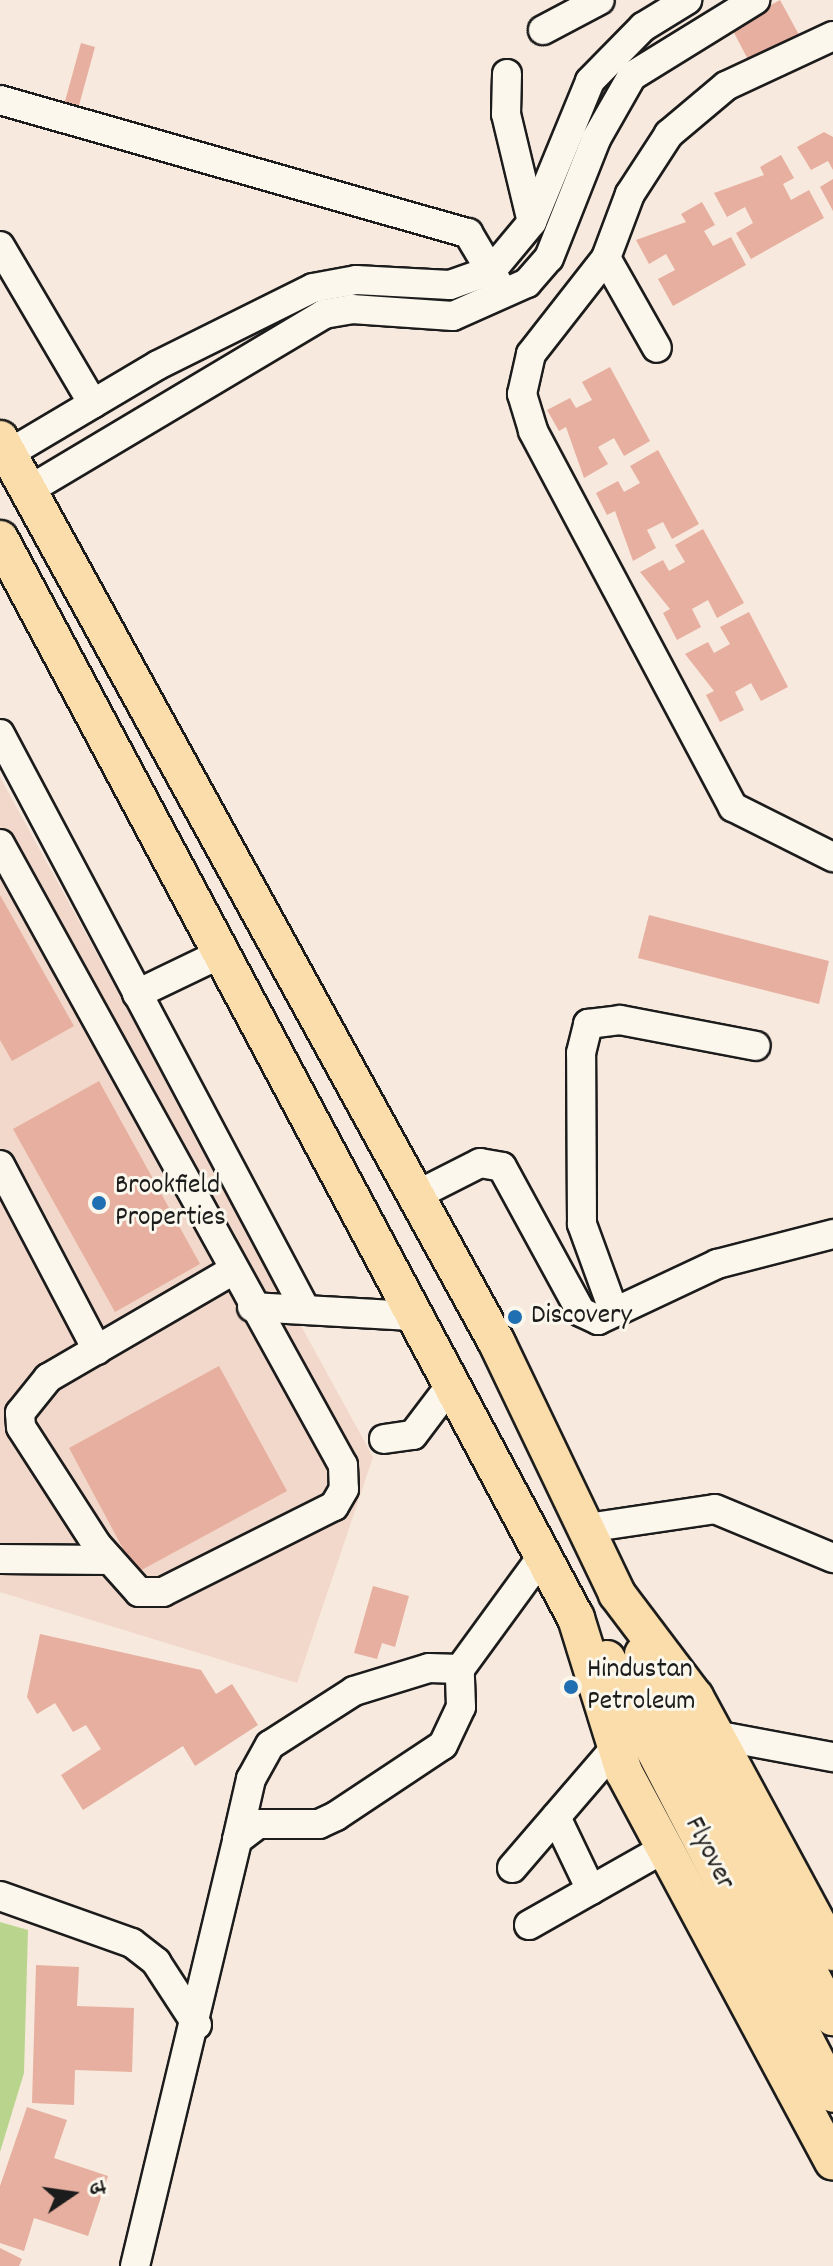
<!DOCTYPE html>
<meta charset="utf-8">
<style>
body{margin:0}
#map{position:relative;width:833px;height:2266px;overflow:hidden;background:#f7e9dd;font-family:Dekko,"Playpen Sans Deva",sans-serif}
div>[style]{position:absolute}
.built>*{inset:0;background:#f2d8ca}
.green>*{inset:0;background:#b9d58d}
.building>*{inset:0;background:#e7af9f}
.roads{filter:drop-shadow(2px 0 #1c1c1c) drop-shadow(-2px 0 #1c1c1c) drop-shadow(0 2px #1c1c1c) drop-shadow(0 -2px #1c1c1c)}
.minor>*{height:28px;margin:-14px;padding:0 14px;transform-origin:14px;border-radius:14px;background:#fbf7ec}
.major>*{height:36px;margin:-18px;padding:0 18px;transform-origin:18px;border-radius:18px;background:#faddab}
.dots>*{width:22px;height:22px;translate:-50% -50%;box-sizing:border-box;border:4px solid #fbf7ec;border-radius:50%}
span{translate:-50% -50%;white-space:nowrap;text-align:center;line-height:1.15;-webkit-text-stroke:6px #fbf7ec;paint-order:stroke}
.poi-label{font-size:28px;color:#1c1c1c}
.left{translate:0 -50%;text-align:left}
.street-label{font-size:28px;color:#1c1c1c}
.north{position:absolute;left:32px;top:2154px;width:80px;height:80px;-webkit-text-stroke:6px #fbf7ec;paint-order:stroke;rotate:77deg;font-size:22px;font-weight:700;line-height:32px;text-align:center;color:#1c1c1c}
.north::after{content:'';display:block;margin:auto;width:28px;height:36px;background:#1c1c1c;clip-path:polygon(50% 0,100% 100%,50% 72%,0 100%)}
</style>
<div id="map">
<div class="built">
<div style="clip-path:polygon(0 777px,373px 1457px,297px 1683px,0 1592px)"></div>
</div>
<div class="green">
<div style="clip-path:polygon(0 1922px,28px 1930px,24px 2073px,0 2152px)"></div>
</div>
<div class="building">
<div style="clip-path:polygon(780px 0,804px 44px,754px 71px,731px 27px)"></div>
<div style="clip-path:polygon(81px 43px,95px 47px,78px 109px,64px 105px)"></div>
<div style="clip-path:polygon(824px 132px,833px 137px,833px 170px,828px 161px,811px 170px,797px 147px)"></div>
<div style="clip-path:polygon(781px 155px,794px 178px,783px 184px,791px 200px,809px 190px,824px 218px,751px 259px,736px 233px,753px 223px,745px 207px,727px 217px,714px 193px,764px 175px,760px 167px)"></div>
<div style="clip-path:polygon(833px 179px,833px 211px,820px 187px)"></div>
<div style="clip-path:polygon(702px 202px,715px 225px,704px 231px,713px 246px,731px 237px,746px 265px,673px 306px,658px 279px,675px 270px,666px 254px,649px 264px,636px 240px,686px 222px,681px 214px)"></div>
<div style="clip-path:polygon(610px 367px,650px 441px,624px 456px,614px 438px,598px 447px,608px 464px,584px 478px,566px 427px,559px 431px,547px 410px,570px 398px,576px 408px,592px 400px,582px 382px)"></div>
<div style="clip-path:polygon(658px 450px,699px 524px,672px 539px,663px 522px,647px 530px,656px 548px,633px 561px,615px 511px,607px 515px,596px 493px,618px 481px,624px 492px,640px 483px,630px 466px)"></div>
<div style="clip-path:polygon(703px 529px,744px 603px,717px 618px,708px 600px,692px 609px,701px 627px,677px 640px,663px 613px,670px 609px,640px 572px,663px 560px,669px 571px,685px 562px,675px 545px)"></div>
<div style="clip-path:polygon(749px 612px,788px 687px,761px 701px,751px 683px,735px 692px,744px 710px,720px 722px,706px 695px,714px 691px,685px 654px,708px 642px,714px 653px,730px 644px,720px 627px)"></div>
<div style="clip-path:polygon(0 895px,74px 1026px,12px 1061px,0 1040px)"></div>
<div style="clip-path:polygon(649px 915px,829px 961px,819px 1004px,638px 958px)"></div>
<div style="clip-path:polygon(99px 1081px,200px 1264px,115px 1312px,13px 1129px)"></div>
<div style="clip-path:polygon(219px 1366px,287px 1491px,136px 1573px,69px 1448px)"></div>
<div style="clip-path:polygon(373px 1586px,409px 1596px,395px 1647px,382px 1643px,377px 1659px,354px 1653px)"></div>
<div style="clip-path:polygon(40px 1634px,201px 1670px,216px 1694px,232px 1684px,258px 1725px,195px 1766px,183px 1746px,83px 1810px,61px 1775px,101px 1749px,86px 1725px,73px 1732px,55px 1703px,37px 1714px,27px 1697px)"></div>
<div style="clip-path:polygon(36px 1965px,79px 1967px,77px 2006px,134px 2008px,132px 2072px,75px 2070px,74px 2105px,32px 2103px)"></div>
<div style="clip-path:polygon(27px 2107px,67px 2120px,54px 2158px,108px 2176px,88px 2236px,34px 2218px,24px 2251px,0 2243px,0 2186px)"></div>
<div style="clip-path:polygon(0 2248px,22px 2259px,19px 2266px,0 2266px)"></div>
</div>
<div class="roads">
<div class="minor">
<div style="left:543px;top:30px;width:64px;rotate:-27.8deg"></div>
<div style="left:833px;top:36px;width:118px;rotate:155deg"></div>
<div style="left:726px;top:86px;width:75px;rotate:139.9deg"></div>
<div style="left:669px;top:134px;width:72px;rotate:123deg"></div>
<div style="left:630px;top:194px;width:68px;rotate:110.6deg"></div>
<div style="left:606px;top:258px;width:122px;rotate:128deg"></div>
<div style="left:531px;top:354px;width:41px;rotate:102.7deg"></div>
<div style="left:522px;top:394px;width:39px;rotate:73deg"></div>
<div style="left:533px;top:431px;width:426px;rotate:62deg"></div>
<div style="left:733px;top:807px;width:112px;rotate:26.6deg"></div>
<div style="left:507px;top:74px;width:40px;rotate:91.4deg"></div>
<div style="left:506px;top:114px;width:111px;rotate:76.5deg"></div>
<div style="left:0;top:100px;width:487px;rotate:15.9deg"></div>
<div style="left:468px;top:233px;width:61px;rotate:59.2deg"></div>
<div style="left:0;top:246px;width:183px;rotate:59.5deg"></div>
<div style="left:606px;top:258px;width:103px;rotate:60.5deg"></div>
<div style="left:8px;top:454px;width:174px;rotate:-30.7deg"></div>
<div style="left:158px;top:365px;width:173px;rotate:-26.4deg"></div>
<div style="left:313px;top:288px;width:44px;rotate:-10.5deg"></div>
<div style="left:356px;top:280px;width:94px;rotate:3deg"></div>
<div style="left:450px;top:285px;width:45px;rotate:-19.7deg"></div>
<div style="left:492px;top:270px;width:62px;rotate:-50.2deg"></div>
<div style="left:532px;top:222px;width:152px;rotate:-67.6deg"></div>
<div style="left:590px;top:81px;width:76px;rotate:-45.5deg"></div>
<div style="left:643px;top:27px;width:52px;rotate:-31.5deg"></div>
<div style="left:29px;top:490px;width:344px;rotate:-30.8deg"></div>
<div style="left:324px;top:314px;width:28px;rotate:-10deg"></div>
<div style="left:352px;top:309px;width:101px;rotate:4deg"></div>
<div style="left:453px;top:316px;width:81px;rotate:-24deg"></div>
<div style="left:527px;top:283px;width:33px;rotate:-49deg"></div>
<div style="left:549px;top:258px;width:128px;rotate:-68.4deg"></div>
<div style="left:596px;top:139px;width:73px;rotate:-60.3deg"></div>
<div style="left:632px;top:76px;width:145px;rotate:-31.7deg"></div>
<div style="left:0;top:734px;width:646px;rotate:62.05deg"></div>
<div style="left:0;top:844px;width:709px;rotate:61.09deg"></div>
<div style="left:343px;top:1465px;width:24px;rotate:88deg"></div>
<div style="left:344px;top:1489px;width:20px;rotate:120deg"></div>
<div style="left:334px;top:1506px;width:191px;rotate:153.3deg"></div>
<div style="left:163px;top:1592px;width:24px;rotate:180deg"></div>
<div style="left:139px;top:1592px;width:63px;rotate:-131.8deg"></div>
<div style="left:97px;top:1545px;width:140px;rotate:-122.8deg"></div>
<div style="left:21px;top:1427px;width:14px;rotate:-94deg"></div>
<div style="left:20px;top:1413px;width:45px;rotate:-51.3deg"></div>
<div style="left:48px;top:1378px;width:213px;rotate:-30.2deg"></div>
<div style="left:137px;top:994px;width:92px;rotate:-25.7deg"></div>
<div style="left:0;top:1165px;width:209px;rotate:62.3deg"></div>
<div style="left:415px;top:1196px;width:73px;rotate:-26.9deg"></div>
<div style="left:480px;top:1163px;width:22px;rotate:10deg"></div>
<div style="left:502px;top:1167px;width:165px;rotate:61.4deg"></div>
<div style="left:581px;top:1312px;width:19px;rotate:25deg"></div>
<div style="left:598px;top:1320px;width:132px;rotate:-25.2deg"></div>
<div style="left:717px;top:1264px;width:120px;rotate:-14.5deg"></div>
<div style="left:252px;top:1307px;width:159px;rotate:3.2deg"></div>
<div style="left:614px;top:1312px;width:94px;rotate:-110deg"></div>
<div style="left:582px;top:1224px;width:171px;rotate:-90.3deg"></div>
<div style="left:581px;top:1053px;width:30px;rotate:-76deg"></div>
<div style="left:588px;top:1024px;width:32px;rotate:-7deg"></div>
<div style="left:620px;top:1020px;width:138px;rotate:10.8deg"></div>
<div style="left:384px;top:1439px;width:29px;rotate:-8deg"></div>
<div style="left:413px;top:1435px;width:61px;rotate:-52.9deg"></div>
<div style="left:587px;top:1528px;width:129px;rotate:-8.4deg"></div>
<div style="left:715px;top:1509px;width:128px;rotate:22.6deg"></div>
<div style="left:0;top:1559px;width:110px;rotate:0.5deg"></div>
<div style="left:715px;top:1735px;width:120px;rotate:10.6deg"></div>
<div style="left:556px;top:1817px;width:81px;rotate:64.4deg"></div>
<div style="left:237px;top:1840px;width:63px;rotate:-77.1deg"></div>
<div style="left:251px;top:1779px;width:39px;rotate:-61deg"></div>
<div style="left:270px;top:1745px;width:100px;rotate:-32.7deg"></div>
<div style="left:354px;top:1691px;width:78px;rotate:-17deg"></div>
<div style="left:429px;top:1668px;width:31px;rotate:2deg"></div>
<div style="left:460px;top:1669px;width:141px;rotate:-53.9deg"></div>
<div style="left:512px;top:1868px;width:160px;rotate:-49.3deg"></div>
<div style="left:0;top:1896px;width:140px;rotate:19.6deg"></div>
<div style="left:132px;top:1943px;width:31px;rotate:38deg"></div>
<div style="left:156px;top:1962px;width:75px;rotate:56.9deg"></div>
<div style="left:529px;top:1925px;width:156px;rotate:-29.5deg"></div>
<div style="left:135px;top:2266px;width:438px;rotate:-76.5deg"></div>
<div style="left:237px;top:1840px;width:26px;rotate:-37deg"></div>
<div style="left:258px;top:1824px;width:61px"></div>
<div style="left:319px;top:1824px;width:19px;rotate:-25deg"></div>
<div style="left:336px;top:1816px;width:128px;rotate:-33.6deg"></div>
<div style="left:443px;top:1745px;width:42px;rotate:-64.7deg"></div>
<div style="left:461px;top:1707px;width:38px;rotate:-92deg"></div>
</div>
<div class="major">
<div style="left:0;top:439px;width:1032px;rotate:61.2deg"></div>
<div style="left:497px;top:1343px;width:278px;rotate:64.4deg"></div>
<div style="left:617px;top:1594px;width:129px;rotate:52.9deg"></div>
<div style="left:695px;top:1697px;width:290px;rotate:61.6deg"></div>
<div style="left:0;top:539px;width:1223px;rotate:61.91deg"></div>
<div style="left:576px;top:1618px;width:161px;rotate:72.7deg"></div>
<div style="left:624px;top:1772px;width:442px;rotate:61.8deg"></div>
<div style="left:643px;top:1654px;width:410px;rotate:62.4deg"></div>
<div style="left:607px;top:1659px;width:490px;rotate:62.5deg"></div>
</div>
</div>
<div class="dots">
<div style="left:99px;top:1203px;background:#1f6fb2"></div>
<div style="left:515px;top:1317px;background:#1f6fb2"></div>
<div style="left:571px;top:1687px;background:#1f6fb2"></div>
</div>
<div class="poi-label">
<span class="left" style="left:115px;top:1203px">Brookfield<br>Properties</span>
<span class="left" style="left:531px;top:1317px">Discovery</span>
<span class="left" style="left:587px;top:1687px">Hindustan<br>Petroleum</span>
</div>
<div class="street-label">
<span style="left:708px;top:1854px;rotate:63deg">Flyover</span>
</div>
<div class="north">उ</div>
</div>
